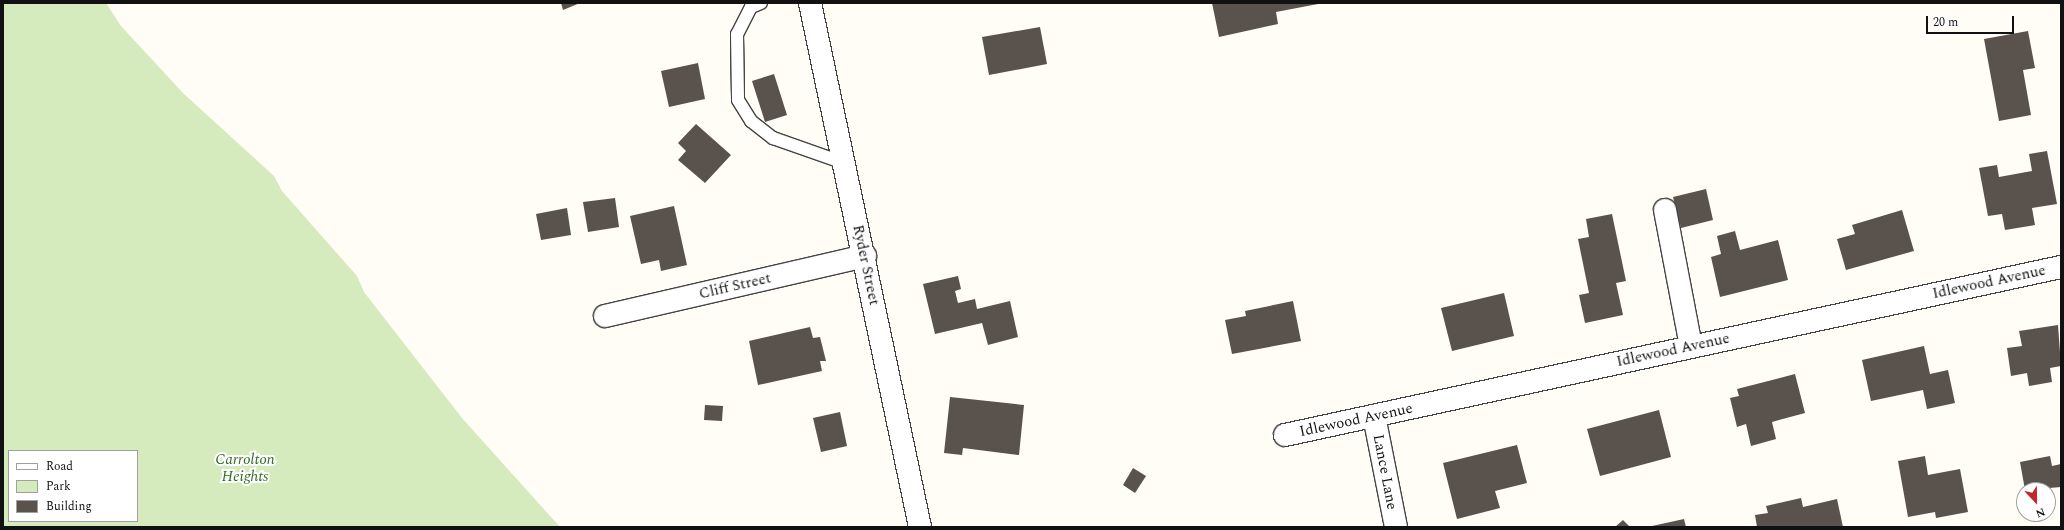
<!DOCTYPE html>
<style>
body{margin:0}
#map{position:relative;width:2064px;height:530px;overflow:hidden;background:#fffdf5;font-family:Spectral,serif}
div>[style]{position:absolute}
.green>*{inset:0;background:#d5ebbd}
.building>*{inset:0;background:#5a524d}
.roads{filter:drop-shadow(1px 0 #444) drop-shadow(-1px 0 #444) drop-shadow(0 1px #444) drop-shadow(0 -1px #444)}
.lane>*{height:12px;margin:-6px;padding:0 6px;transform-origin:6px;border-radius:6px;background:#fff}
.street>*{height:22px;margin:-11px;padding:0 11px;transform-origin:11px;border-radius:11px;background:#fff}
span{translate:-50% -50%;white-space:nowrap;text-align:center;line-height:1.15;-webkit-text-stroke:4px #fff;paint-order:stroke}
.street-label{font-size:15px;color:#111}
.park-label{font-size:15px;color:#2f6b1f;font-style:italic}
.frame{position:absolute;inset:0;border:4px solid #111;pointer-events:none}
.legend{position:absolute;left:8px;top:450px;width:130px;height:72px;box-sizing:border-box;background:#fff;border:1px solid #a0a0a0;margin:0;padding:5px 7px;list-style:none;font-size:12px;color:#111}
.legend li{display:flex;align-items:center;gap:8px;height:20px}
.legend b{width:20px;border:1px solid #a0a0a0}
.north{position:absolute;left:2016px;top:482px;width:40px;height:40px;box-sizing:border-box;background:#fff;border:1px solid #a0a0a0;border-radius:50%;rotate:158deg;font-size:11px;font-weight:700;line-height:16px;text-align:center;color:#111}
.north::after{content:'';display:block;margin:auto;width:14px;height:18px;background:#c4262e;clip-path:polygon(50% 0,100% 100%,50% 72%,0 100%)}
.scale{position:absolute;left:1926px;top:16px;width:88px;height:18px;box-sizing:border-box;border:2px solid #111;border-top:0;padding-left:5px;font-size:12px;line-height:14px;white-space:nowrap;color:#111;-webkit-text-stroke:3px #fff;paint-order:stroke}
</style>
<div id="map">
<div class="green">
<div style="clip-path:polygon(evenodd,3px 3px,106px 3px,121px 26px,184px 94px,274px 176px,282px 191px,357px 276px,364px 292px,462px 418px,560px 527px,3px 527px,3px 3px,9px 451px,137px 451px,137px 521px,9px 521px,9px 451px)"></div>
</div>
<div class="building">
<div style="clip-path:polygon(561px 3px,580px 3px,563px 10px)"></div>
<div style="clip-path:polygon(1212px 3px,1318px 3px,1318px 4px,1276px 12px,1278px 24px,1219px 37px)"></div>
<div style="clip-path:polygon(1040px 27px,1047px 64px,989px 75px,982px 37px)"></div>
<div style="clip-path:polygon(2028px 31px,2035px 68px,2023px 70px,2031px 115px,1999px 121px,1984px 39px)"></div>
<div style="clip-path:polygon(698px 63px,705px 99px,669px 107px,661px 71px)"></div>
<div style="clip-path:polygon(774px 74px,787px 115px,765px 122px,752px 81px)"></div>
<div style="clip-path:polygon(696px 124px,731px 155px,705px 183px,678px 160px,686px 151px,678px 143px)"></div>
<div style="clip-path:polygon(2047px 151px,2057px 204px,2032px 208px,2035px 225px,2005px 230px,2002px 214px,1988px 216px,1979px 168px,1997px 165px,1999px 177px,2032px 171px,2029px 154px)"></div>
<div style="clip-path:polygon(1706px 189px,1713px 220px,1681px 228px,1673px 197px)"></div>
<div style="clip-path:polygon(615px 198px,619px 227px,588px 232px,583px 202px)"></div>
<div style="clip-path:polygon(674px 206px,687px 265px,661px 271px,659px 260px,641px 264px,630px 216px)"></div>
<div style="clip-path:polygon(567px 208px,571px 235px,541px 240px,536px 214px)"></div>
<div style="clip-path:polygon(1902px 210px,1914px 251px,1846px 270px,1837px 239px,1855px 234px,1852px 225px)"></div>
<div style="clip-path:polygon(1612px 214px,1626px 281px,1616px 283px,1623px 315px,1585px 323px,1579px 295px,1589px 293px,1578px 239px,1589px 237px,1586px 219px)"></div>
<div style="clip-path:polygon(1735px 231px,1740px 250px,1778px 240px,1788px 280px,1720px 297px,1711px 257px,1721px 254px,1717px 236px)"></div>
<div style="clip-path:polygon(958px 276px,961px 289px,955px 291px,958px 303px,975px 299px,977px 309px,1010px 301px,1018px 337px,988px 345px,982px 323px,935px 334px,923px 284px)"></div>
<div style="clip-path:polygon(1504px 293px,1514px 336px,1452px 351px,1441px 308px)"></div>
<div style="clip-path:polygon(1293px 301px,1301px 341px,1232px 354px,1225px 320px,1246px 316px,1245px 311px)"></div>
<div style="clip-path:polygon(2058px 325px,2061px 366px,2050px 368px,2052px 382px,2029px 386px,2027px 373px,2011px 376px,2007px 348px,2022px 346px,2019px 331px)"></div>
<div style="clip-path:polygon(810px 327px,813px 338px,820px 337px,826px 361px,820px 361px,822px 371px,758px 385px,749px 341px)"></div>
<div style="clip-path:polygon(1924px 346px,1930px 374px,1948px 370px,1955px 403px,1927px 409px,1923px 390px,1871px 401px,1862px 360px)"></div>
<div style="clip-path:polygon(1795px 374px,1805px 413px,1772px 422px,1776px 439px,1751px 446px,1746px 424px,1737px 427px,1730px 398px,1739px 396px,1737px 389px)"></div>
<div style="clip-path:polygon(950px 397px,1024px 405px,1019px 455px,963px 448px,962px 455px,944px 453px)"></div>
<div style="clip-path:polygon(705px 405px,723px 406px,722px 421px,704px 420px)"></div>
<div style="clip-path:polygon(1659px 410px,1671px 457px,1600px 476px,1587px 429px)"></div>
<div style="clip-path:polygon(840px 412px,847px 446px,821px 452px,813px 418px)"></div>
<div style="clip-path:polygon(1517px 445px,1527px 483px,1495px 491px,1500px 508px,1457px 519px,1443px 463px)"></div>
<div style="clip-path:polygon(1925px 456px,1928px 475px,1960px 469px,1968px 512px,1936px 518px,1935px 512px,1908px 517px,1898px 461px)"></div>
<div style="clip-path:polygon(2050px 456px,2052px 466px,2061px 464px,2061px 487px,2025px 490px,2020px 462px)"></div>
<div style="clip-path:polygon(1133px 468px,1146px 476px,1135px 493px,1123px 485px)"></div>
<div style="clip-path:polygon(1801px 498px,1803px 507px,1837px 499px,1843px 527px,1757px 527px,1755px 515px,1768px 513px,1766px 506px)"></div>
<div style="clip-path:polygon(1684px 519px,1686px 527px,1652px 527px,1652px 526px)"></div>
<div style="clip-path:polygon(1623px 520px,1630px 527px,1615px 527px)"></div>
</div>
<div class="roads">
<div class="lane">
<div style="left:761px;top:3px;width:11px;rotate:158deg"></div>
<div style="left:751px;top:7px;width:30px;rotate:117deg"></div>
<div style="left:737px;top:34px;width:66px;rotate:89.1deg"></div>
<div style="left:738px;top:100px;width:25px;rotate:58deg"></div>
<div style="left:751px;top:121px;width:28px;rotate:38deg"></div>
<div style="left:773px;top:138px;width:75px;rotate:19.4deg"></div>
</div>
<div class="street">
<div style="left:810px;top:3px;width:535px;rotate:78.14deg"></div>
<div style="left:1665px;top:210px;width:138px;rotate:79.2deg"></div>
<div style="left:605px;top:316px;width:267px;rotate:-13deg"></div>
<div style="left:1374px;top:416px;width:113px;rotate:78.8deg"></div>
<div style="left:1285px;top:435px;width:794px;rotate:-12.22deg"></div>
</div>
</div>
<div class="street-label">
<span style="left:866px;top:265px;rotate:78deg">Ryder Street</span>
<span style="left:1989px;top:282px;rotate:-12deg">Idlewood Avenue</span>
<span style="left:735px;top:286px;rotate:-13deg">Cliff Street</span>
<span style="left:1673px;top:350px;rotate:-12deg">Idlewood Avenue</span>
<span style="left:1356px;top:420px;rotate:-12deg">Idlewood Avenue</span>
<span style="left:1385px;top:472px;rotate:79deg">Lance Lane</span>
</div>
<div class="park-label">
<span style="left:245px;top:468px">Carrolton<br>Heights</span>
</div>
<div class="frame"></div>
<ul class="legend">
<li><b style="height:5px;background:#fff"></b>Road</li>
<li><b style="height:11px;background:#d5ebbd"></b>Park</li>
<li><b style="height:11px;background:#5a524d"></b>Building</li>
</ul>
<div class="north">N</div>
<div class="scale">20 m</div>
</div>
